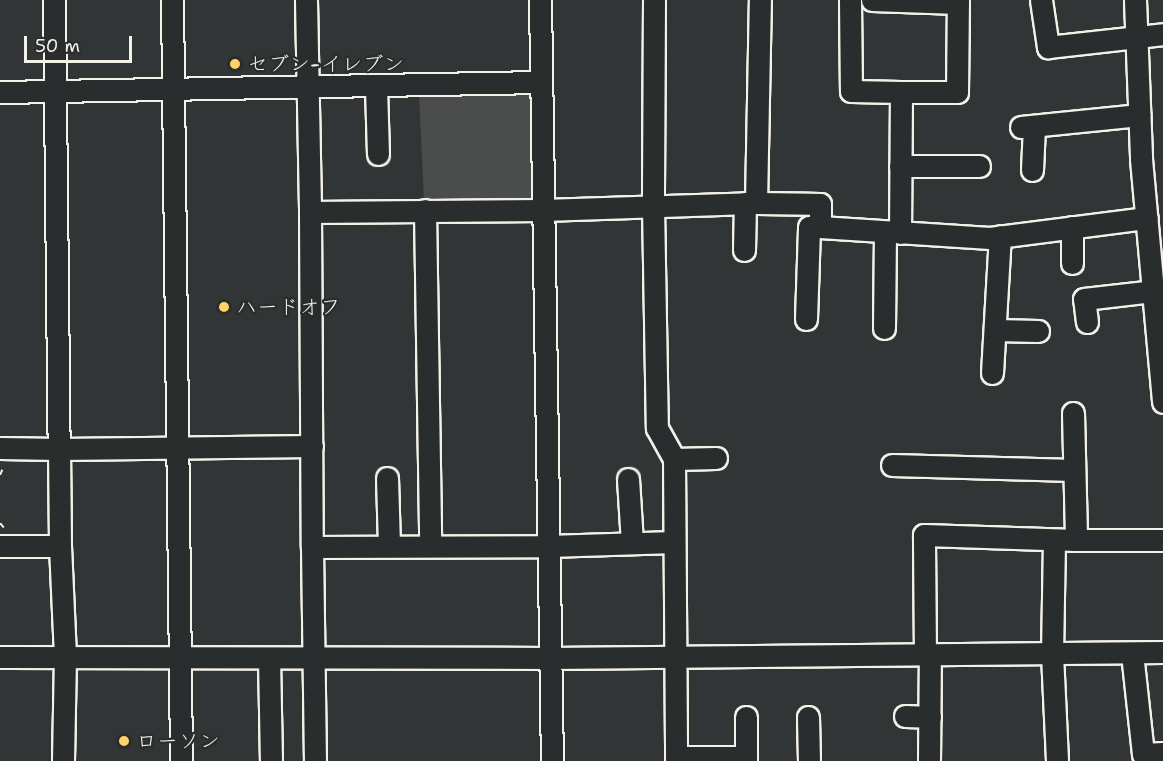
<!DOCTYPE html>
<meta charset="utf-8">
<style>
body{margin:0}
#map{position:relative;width:1163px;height:761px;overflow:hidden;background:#323535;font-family:"Shantell Sans","Klee One",sans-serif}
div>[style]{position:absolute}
.green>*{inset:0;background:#4b4d4c}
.path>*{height:2px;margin-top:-1px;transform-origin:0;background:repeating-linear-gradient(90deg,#f4f1e8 0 6px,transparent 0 10.5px)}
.roads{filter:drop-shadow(2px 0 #f4f1e8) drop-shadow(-2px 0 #f4f1e8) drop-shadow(0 2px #f4f1e8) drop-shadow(0 -2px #f4f1e8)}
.minor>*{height:21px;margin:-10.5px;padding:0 10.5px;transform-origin:10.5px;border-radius:10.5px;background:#2a2d2e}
.dots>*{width:16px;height:16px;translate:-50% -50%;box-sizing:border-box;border:3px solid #2a2d2e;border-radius:50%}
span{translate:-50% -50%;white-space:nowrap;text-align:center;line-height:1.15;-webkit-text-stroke:4.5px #2a2d2e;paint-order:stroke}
.poi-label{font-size:21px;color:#f4f1e8}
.left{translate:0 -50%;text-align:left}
.scale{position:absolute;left:24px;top:36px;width:108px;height:27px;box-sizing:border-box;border:3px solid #f4f1e8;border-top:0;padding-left:8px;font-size:18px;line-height:21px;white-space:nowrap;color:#f4f1e8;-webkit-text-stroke:4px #2a2d2e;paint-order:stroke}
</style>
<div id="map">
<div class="green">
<div style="clip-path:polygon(536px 91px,534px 199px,424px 201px,419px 94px)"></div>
</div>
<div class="path">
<div style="left:0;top:475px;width:10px;rotate:-66deg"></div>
<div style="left:0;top:523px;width:6px;rotate:51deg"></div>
</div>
<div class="roads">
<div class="minor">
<div style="left:54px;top:0;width:449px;rotate:89.4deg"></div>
<div style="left:59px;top:449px;width:253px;rotate:-0.7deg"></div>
<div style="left:172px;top:0;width:761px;rotate:89.32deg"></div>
<div style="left:306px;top:0;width:212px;rotate:88.9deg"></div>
<div style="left:310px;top:212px;width:335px;rotate:89.7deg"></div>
<div style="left:312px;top:547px;width:236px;rotate:-0.2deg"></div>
<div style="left:548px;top:546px;width:126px;rotate:-1.8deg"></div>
<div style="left:540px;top:0;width:761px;rotate:89.1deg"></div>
<div style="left:654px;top:0;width:206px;rotate:90.3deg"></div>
<div style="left:653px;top:206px;width:222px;rotate:89deg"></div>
<div style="left:657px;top:428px;width:35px;rotate:61deg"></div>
<div style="left:674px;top:459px;width:302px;rotate:89.6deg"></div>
<div style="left:850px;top:0;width:91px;rotate:89.4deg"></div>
<div style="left:851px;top:91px;width:50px;rotate:1.1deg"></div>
<div style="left:901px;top:92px;width:141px;rotate:90.4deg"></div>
<div style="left:872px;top:0;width:86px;rotate:2deg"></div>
<div style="left:1041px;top:0;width:48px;rotate:81.5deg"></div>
<div style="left:1048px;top:47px;width:116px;rotate:-6.4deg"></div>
<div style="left:1135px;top:0;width:159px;rotate:87.8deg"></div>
<div style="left:1141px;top:159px;width:244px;rotate:84.8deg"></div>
<div style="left:376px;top:87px;width:67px;rotate:88.3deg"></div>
<div style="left:0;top:92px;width:541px;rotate:-1.06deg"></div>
<div style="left:901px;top:92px;width:56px"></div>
<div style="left:957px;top:92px;width:92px;rotate:-89.4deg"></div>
<div style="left:1021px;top:127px;width:119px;rotate:-5.8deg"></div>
<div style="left:900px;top:166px;width:79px"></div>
<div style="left:1032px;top:170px;width:44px;rotate:-87.4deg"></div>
<div style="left:756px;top:203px;width:203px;rotate:-88.9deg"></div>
<div style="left:425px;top:210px;width:335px;rotate:89.1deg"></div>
<div style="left:310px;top:212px;width:233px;rotate:-0.5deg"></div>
<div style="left:543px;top:210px;width:215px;rotate:-1.9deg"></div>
<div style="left:758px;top:203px;width:62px;rotate:0.9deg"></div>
<div style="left:820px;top:204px;width:23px;rotate:90deg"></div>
<div style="left:820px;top:227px;width:170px;rotate:3.7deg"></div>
<div style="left:990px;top:238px;width:158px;rotate:-7.3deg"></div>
<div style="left:1072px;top:227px;width:36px;rotate:90deg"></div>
<div style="left:744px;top:250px;width:47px;rotate:-88.8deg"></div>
<div style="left:806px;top:319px;width:92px;rotate:-88.1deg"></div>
<div style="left:809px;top:227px;width:11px"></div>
<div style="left:1087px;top:322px;width:23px;rotate:-97deg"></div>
<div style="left:1084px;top:299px;width:69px;rotate:-6.6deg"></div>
<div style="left:884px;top:328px;width:96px;rotate:-89.4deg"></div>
<div style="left:995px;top:330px;width:43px;rotate:1.3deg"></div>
<div style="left:992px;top:373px;width:137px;rotate:-86.7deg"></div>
<div style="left:1073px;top:413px;width:127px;rotate:88.6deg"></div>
<div style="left:0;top:448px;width:59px;rotate:1deg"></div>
<div style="left:59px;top:449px;width:97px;rotate:89.4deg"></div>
<div style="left:60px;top:546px;width:60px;rotate:180deg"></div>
<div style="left:674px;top:459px;width:42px;rotate:-1.4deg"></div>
<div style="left:892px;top:465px;width:182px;rotate:1.6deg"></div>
<div style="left:387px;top:478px;width:68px;rotate:88.3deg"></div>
<div style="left:628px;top:479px;width:64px;rotate:86.4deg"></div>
<div style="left:1054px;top:540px;width:114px;rotate:91deg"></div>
<div style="left:1052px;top:654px;width:107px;rotate:87.3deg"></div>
<div style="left:60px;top:546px;width:110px;rotate:87.4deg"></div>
<div style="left:65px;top:656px;width:105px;rotate:91.1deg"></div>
<div style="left:312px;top:547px;width:214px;rotate:89.2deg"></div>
<div style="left:1132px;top:653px;width:102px;rotate:83.8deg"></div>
<div style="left:1143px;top:754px;width:20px;rotate:-3deg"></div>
<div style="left:925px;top:656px;width:121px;rotate:-90.5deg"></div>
<div style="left:924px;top:535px;width:152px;rotate:1.9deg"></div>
<div style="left:1076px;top:540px;width:87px"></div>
<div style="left:0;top:657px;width:550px;rotate:0.1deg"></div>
<div style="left:550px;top:658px;width:613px;rotate:-0.56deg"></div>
<div style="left:269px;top:658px;width:102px;rotate:88.9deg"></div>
<div style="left:905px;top:716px;width:25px;rotate:2deg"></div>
<div style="left:746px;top:717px;width:44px;rotate:90deg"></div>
<div style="left:808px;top:717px;width:44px;rotate:88.7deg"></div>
<div style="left:676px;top:757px;width:70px"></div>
<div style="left:929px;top:761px;width:105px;rotate:-89.5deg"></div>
</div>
</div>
<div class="dots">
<div style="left:235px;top:64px;background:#ffd166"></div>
<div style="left:224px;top:307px;background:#ffd166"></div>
<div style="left:124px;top:741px;background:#ffd166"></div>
</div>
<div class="poi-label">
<span class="left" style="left:247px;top:64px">セブン-イレブン</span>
<span class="left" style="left:236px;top:307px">ハードオフ</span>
<span class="left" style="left:136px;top:741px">ローソン</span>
</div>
<div class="scale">50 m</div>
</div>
